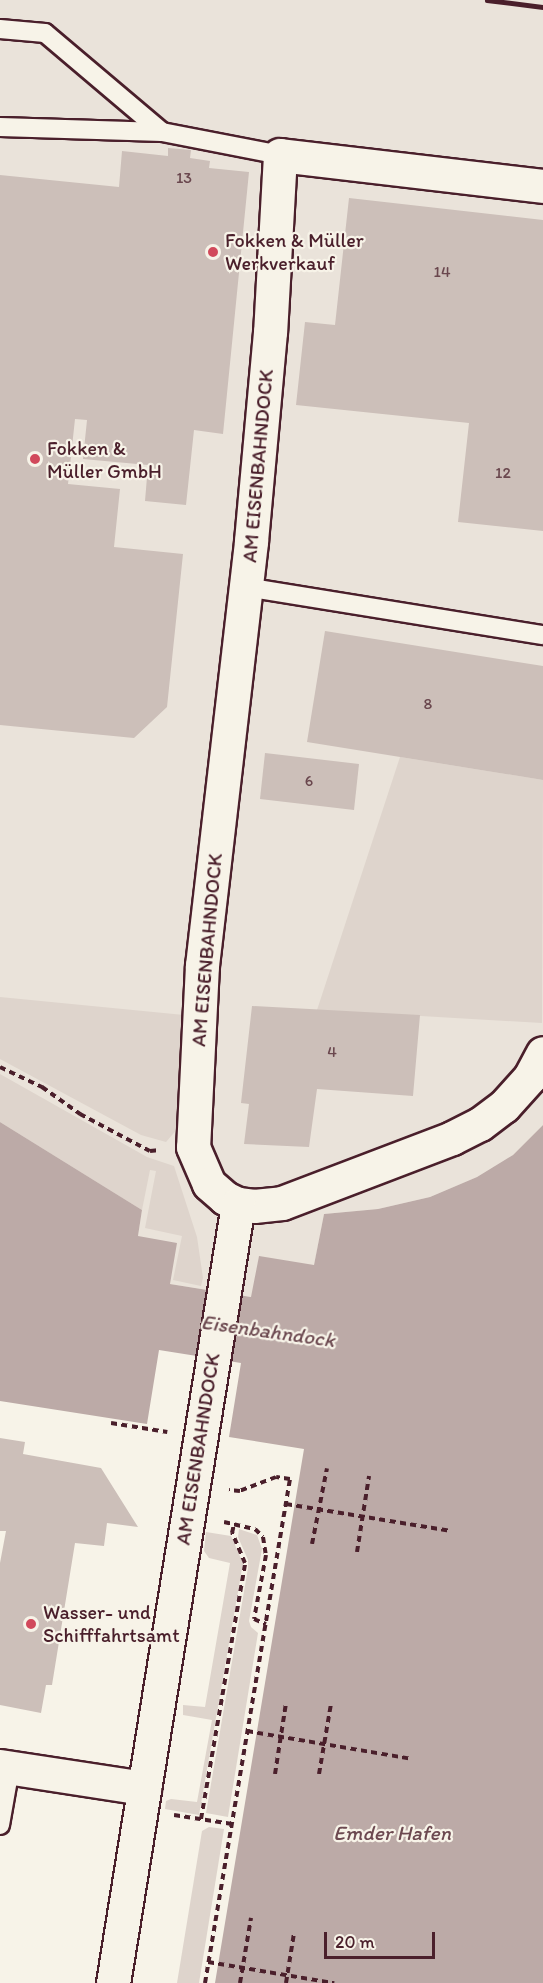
<!DOCTYPE html>
<meta charset="utf-8">
<style>
body{margin:0}
#map{position:relative;width:543px;height:1983px;overflow:hidden;background:#f7f3e8;font-family:Itim,sans-serif}
div>[style]{position:absolute}
.built>*{inset:0;background:#eae3da}
.green>*{inset:0;background:#ded4cc}
.water>*{inset:0;background:#bcaaa7}
.building>*{inset:0;background:#ccbfb9}
.path>*{height:4px;margin-top:-2px;transform-origin:0;background:repeating-linear-gradient(90deg,#4a1f2b 0 6px,transparent 0 10.5px)}
.roads{filter:drop-shadow(2px 0 #4a1f2b) drop-shadow(-2px 0 #4a1f2b) drop-shadow(0 2px #4a1f2b) drop-shadow(0 -2px #4a1f2b)}
.service>*{height:18px;margin:-9px;padding:0 9px;transform-origin:9px;border-radius:9px;background:#f7f3e8}
.minor>*{height:33px;margin:-16.5px;padding:0 16.5px;transform-origin:16.5px;border-radius:16.5px;background:#f7f3e8}
.rail>*{height:4.5px;margin:-2.25px;padding:0 2.25px;transform-origin:2.25px;border-radius:2.25px;background:#4a1f2b}
.dots>*{width:16px;height:16px;translate:-50% -50%;box-sizing:border-box;border:3px solid #f7f3e8;border-radius:50%}
span{translate:-50% -50%;white-space:nowrap;text-align:center;line-height:1.15;-webkit-text-stroke:4.5px #f7f3e8;paint-order:stroke}
.number-label{font-size:16px;color:#6a474e}
.number-label span{-webkit-text-stroke-width:0}
.poi-label{font-size:20px;color:#4a1f2b}
.left{translate:0 -50%;text-align:left}
.street-label{font-size:20px;color:#4a1f2b}
.water-label{font-size:21px;color:#6c4950;font-style:italic}
.scale{position:absolute;left:324px;top:1932px;width:111px;height:27px;box-sizing:border-box;border:3px solid #4a1f2b;border-top:0;padding-left:8px;font-size:18px;line-height:21px;white-space:nowrap;color:#4a1f2b;-webkit-text-stroke:4px #f7f3e8;paint-order:stroke}
</style>
<div id="map">
<div class="built">
<div style="clip-path:polygon(0 0,543px 0,543px 1125px,513px 1155px,477px 1177px,430px 1197px,378px 1209px,324px 1214px,314px 1266px,259px 1257px,252px 1297px,170px 1284px,138px 1236px,142px 1210px,0 1122px)"></div>
</div>
<div class="green">
<div style="clip-path:polygon(400px 757px,543px 780px,542px 1023px,317px 1010px)"></div>
<div style="clip-path:polygon(0 997px,184px 1015px,179px 1127px,166px 1142px,141px 1135px,0 1059px)"></div>
<div style="clip-path:polygon(0 1074px,147px 1157px,174px 1166px,197px 1237px,203px 1278px,201px 1286px,173px 1280px,182px 1236px,145px 1228px,156px 1171px,150px 1170px,142px 1210px,0 1122px)"></div>
<div style="clip-path:polygon(239px 1529px,257px 1535px,262px 1549px,249px 1621px,251px 1627px,258px 1633px,228px 1817px,206px 1813px,248px 1568px,248px 1560px,238px 1537px)"></div>
<div style="clip-path:polygon(206px 1532px,231px 1536px,243px 1563px,199px 1815px,165px 1809px,166px 1801px,171px 1799px,197px 1802px,212px 1720px,183px 1715px,183px 1705px,205px 1707px,230px 1563px,209px 1558px,204px 1551px)"></div>
<div style="clip-path:polygon(209px 1827px,224px 1829px,199px 1983px,177px 1983px,202px 1831px)"></div>
</div>
<div class="water">
<div style="clip-path:polygon(0 1122px,142px 1210px,138px 1236px,177px 1243px,170px 1284px,251px 1297px,259px 1256px,314px 1265px,324px 1214px,378px 1209px,430px 1197px,477px 1177px,513px 1155px,543px 1125px,543px 1983px,215px 1983px,304px 1449px,229px 1437px,241px 1363px,159px 1350px,147px 1424px,0 1401px)"></div>
</div>
<div class="building">
<div style="clip-path:polygon(168px 148px,191px 150px,190px 158px,210px 161px,209px 168px,249px 172px,223px 434px,194px 430px,186px 505px,145px 501px,148px 465px,83px 459px,87px 420px,75px 419px,68px 484px,120px 489px,114px 547px,183px 554px,167px 707px,134px 738px,0 725px,0 175px,119px 187px,122px 151px,168px 156px)"></div>
<div style="clip-path:polygon(349px 198px,543px 220px,543px 531px,458px 522px,469px 423px,296px 405px,305px 322px,335px 325px)"></div>
<div style="clip-path:polygon(325px 631px,543px 666px,543px 780px,307px 742px)"></div>
<div style="clip-path:polygon(265px 753px,359px 764px,354px 810px,260px 799px)"></div>
<div style="clip-path:polygon(252px 1006px,420px 1015px,413px 1096px,317px 1089px,309px 1147px,244px 1144px,249px 1104px,241px 1103px)"></div>
<div style="clip-path:polygon(0 1438px,25px 1442px,23px 1454px,101px 1468px,138px 1527px,107px 1523px,104px 1546px,75px 1543px,52px 1685px,46px 1685px,41px 1713px,0 1705px,0 1563px,6px 1531px,0 1531px)"></div>
</div>
<div class="path">
<div style="left:0;top:1067px;width:47px;rotate:25.5deg"></div>
<div style="left:42px;top:1087px;width:47px;rotate:35.4deg"></div>
<div style="left:80px;top:1114px;width:79px;rotate:27.9deg"></div>
<div style="left:150px;top:1151px;width:10px;rotate:-6deg"></div>
<div style="left:111px;top:1423px;width:57px;rotate:9.1deg"></div>
<div style="left:286px;top:1504px;width:166px;rotate:9.3deg"></div>
<div style="left:224px;top:1522px;width:32px;rotate:13deg"></div>
<div style="left:255px;top:1529px;width:11px;rotate:45deg"></div>
<div style="left:263px;top:1537px;width:18px;rotate:81deg"></div>
<div style="left:266px;top:1555px;width:65px;rotate:100.6deg"></div>
<div style="left:254px;top:1619px;width:13px;rotate:23deg"></div>
<div style="left:312px;top:1544px;width:77px;rotate:-78.8deg"></div>
<div style="left:357px;top:1552px;width:77px;rotate:-81deg"></div>
<div style="left:247px;top:1731px;width:167px;rotate:9.6deg"></div>
<div style="left:275px;top:1774px;width:72px;rotate:-81.2deg"></div>
<div style="left:319px;top:1774px;width:71px;rotate:-80.3deg"></div>
<div style="left:174px;top:1815px;width:59px;rotate:8.8deg"></div>
<div style="left:201px;top:1819px;width:260px;rotate:-80.2deg"></div>
<div style="left:245px;top:1563px;width:33px;rotate:-113deg"></div>
<div style="left:232px;top:1533px;width:9px;rotate:-77deg"></div>
<div style="left:208px;top:1962px;width:128px;rotate:9.5deg"></div>
<div style="left:205px;top:1983px;width:511px;rotate:-80.43deg"></div>
<div style="left:290px;top:1479px;width:14px;rotate:-172deg"></div>
<div style="left:276px;top:1477px;width:39px;rotate:159deg"></div>
<div style="left:240px;top:1491px;width:11px;rotate:-175deg"></div>
<div style="left:240px;top:1983px;width:66px;rotate:-80.4deg"></div>
<div style="left:286px;top:1983px;width:51px;rotate:-80.9deg"></div>
</div>
<div class="roads">
<div class="service">
<div style="left:0;top:29px;width:45px;rotate:5.1deg"></div>
<div style="left:45px;top:33px;width:153px;rotate:40.2deg"></div>
<div style="left:162px;top:132px;width:120px;rotate:11deg"></div>
<div style="left:0;top:127px;width:162px;rotate:1.8deg"></div>
<div style="left:246px;top:587px;width:301px;rotate:9.2deg"></div>
<div style="left:0;top:1825px;width:58px;rotate:-80deg"></div>
</div>
<div class="minor">
<div style="left:543px;top:186px;width:265px;rotate:-173.3deg"></div>
<div style="left:280px;top:155px;width:177px;rotate:93.2deg"></div>
<div style="left:270px;top:332px;width:211px;rotate:95.2deg"></div>
<div style="left:251px;top:542px;width:426px;rotate:96.6deg"></div>
<div style="left:202px;top:965px;width:182px;rotate:92.8deg"></div>
<div style="left:193px;top:1147px;width:40px;rotate:66.6deg"></div>
<div style="left:209px;top:1184px;width:21px;rotate:41deg"></div>
<div style="left:225px;top:1198px;width:14px;rotate:25deg"></div>
<div style="left:238px;top:1204px;width:16px;rotate:7deg"></div>
<div style="left:254px;top:1206px;width:28px;rotate:-6deg"></div>
<div style="left:282px;top:1203px;width:182px;rotate:-20.9deg"></div>
<div style="left:452px;top:1138px;width:31px;rotate:-27deg"></div>
<div style="left:480px;top:1124px;width:30px;rotate:-37deg"></div>
<div style="left:504px;top:1106px;width:39px;rotate:-48deg"></div>
<div style="left:530px;top:1077px;width:27px;rotate:-62deg"></div>
<div style="left:0;top:1766px;width:146px;rotate:8.7deg"></div>
<div style="left:113px;top:1983px;width:789px;rotate:-80.88deg"></div>
</div>
</div>
<div class="rail">
<div style="left:487px;top:0;width:56px;rotate:7.1deg"></div>
</div>
<div class="dots">
<div style="left:213px;top:252px;background:#d1495b"></div>
<div style="left:35px;top:459px;background:#d1495b"></div>
<div style="left:31px;top:1624px;background:#d1495b"></div>
</div>
<div class="number-label">
<span style="left:184px;top:178px">13</span>
<span style="left:442px;top:272px">14</span>
<span style="left:503px;top:473px">12</span>
<span style="left:428px;top:704px">8</span>
<span style="left:309px;top:781px">6</span>
<span style="left:332px;top:1052px">4</span>
</div>
<div class="poi-label">
<span class="left" style="left:225px;top:252px">Fokken &amp; Müller<br>Werkverkauf</span>
<span class="left" style="left:47px;top:460px">Fokken &amp;<br>Müller GmbH</span>
<span class="left" style="left:43px;top:1624px">Wasser- und<br>Schifffahrtsamt</span>
</div>
<div class="street-label">
<span style="left:258px;top:466px;rotate:-85deg">AM EISENBAHNDOCK</span>
<span style="left:207px;top:950px;rotate:-85deg">AM EISENBAHNDOCK</span>
<span style="left:198px;top:1449px;rotate:-81deg">AM EISENBAHNDOCK</span>
</div>
<div class="water-label">
<span style="left:268px;top:1331px;rotate:8deg">Eisenbahndock</span>
<span style="left:392px;top:1833px">Emder Hafen</span>
</div>
<div class="scale">20 m</div>
</div>
